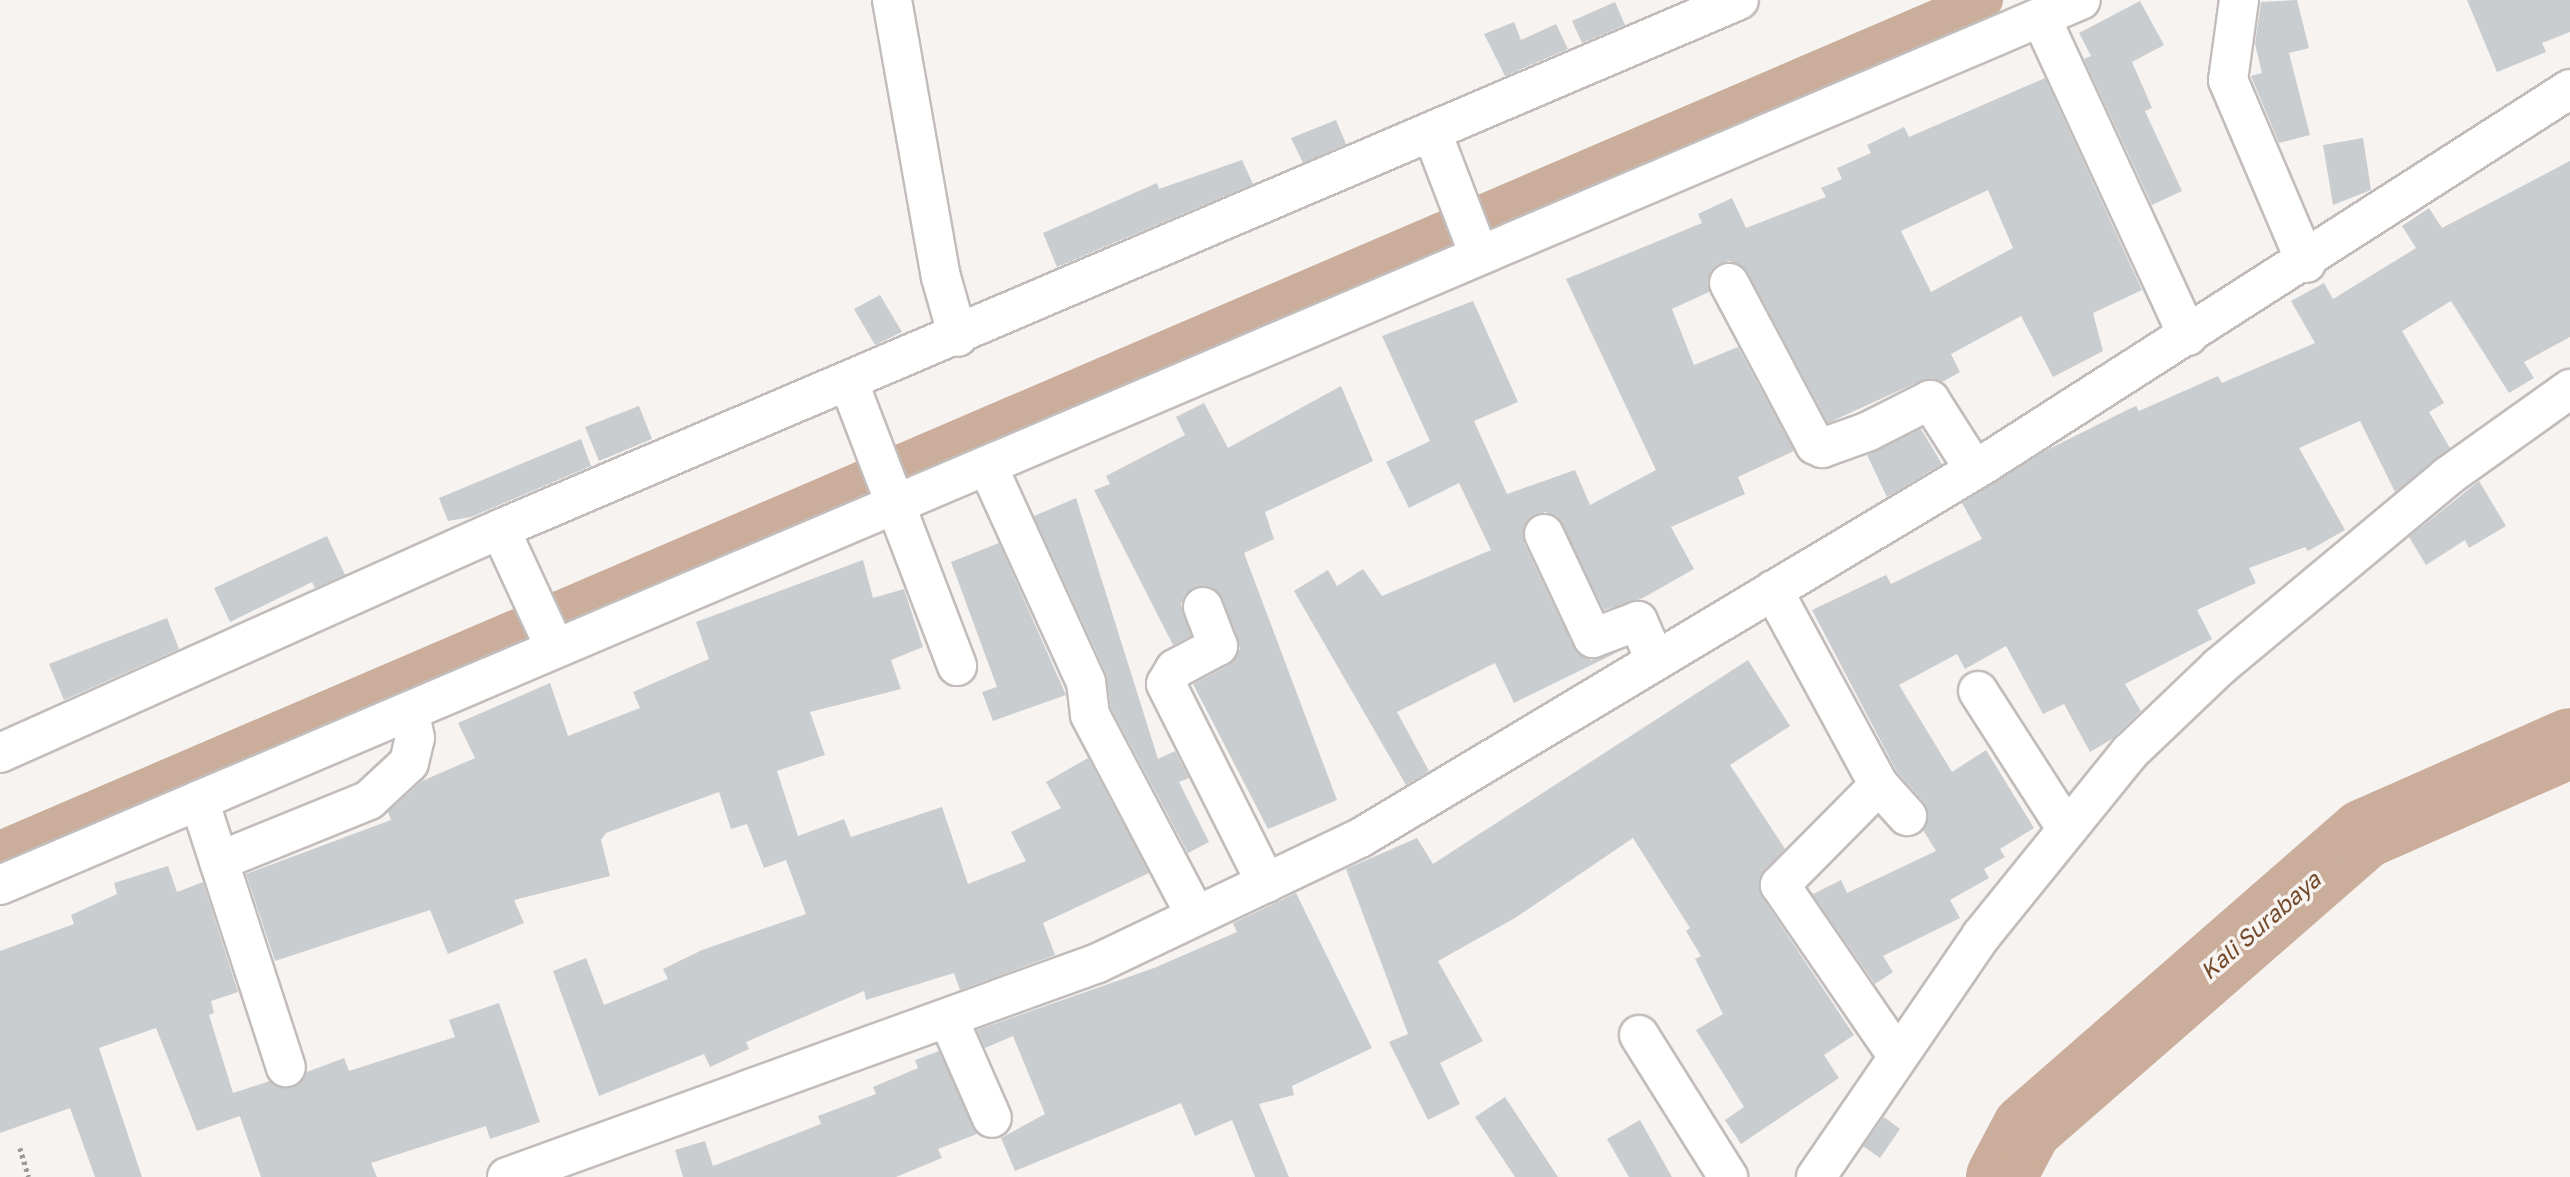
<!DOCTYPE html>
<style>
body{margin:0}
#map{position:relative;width:2570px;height:1177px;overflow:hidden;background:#f7f3f0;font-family:"Golos Text",sans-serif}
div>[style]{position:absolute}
.canal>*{height:40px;margin:-20px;padding:0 20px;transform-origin:20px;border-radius:20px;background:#caae9b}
.river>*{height:70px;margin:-35px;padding:0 35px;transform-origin:35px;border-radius:35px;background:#caae9b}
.building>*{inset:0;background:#c9cdd0}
.path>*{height:4.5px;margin-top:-2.25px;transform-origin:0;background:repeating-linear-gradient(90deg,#9d9a98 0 3.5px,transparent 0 7px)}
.roads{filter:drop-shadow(2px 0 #c2bdbb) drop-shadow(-2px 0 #c2bdbb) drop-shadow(0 2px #c2bdbb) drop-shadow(0 -2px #c2bdbb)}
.street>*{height:38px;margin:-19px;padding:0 19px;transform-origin:19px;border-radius:19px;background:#fff}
span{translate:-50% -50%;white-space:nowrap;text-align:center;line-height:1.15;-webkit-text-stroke:7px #f7f3f0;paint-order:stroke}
.water-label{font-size:23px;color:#744a2b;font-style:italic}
</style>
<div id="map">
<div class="canal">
<div style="left:0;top:851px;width:2158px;rotate:-23.23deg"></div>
</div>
<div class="river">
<div style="left:2001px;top:1177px;width:55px;rotate:-62deg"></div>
<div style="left:2027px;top:1128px;width:447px;rotate:-41.1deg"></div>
<div style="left:2364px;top:834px;width:225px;rotate:-23.8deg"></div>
</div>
<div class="building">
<div style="clip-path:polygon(2297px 0,2309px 48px,2289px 53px,2310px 135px,2279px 143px,2251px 76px,2262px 73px,2255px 44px,2261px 2px)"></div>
<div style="clip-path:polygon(2467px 0,2570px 0,2570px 32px,2542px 43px,2546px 52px,2497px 72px)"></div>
<div style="clip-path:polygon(2140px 1px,2164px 45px,2132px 62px,2152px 108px,2145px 111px,2182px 191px,2152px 205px,2084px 59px,2091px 56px,2079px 33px)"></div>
<div style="clip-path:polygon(1615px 2px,1625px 25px,1582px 43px,1572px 21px)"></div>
<div style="clip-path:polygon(1514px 22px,1521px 40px,1556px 24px,1568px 49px,1505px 76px,1484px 34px)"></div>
<div style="clip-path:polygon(evenodd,2045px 78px,2142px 290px,2093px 313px,2103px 351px,2053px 377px,2021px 316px,1951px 354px,1960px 372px,1942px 382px,1920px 381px,1828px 423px,1748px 273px,1730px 261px,1718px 264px,1710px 272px,1709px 292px,1672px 309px,1694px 365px,1738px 347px,1794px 451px,1738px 477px,1745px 494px,1671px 527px,1694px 569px,1641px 599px,1604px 610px,1557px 516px,1545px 512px,1526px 521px,1524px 543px,1574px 648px,1591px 660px,1620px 651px,1514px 703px,1495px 663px,1397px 712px,1429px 771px,1406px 785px,1294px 591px,1328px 570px,1337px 586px,1363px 569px,1382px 596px,1491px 550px,1459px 483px,1409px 508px,1386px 462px,1430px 441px,1382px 336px,1473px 301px,1518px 402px,1474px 421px,1507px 494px,1575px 470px,1590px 505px,1656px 470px,1566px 279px,1702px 223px,1698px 214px,1732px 198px,1746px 228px,1826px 197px,1821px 188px,1842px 179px,1837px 168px,1871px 153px,1867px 145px,1904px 127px,1909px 137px,2045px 78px,1988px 190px,2013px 248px,1931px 292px,1901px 231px,1988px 190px)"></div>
<div style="clip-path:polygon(1336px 120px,1346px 144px,1303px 163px,1291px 138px)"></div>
<div style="clip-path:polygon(2363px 138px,2371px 190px,2333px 205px,2323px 145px)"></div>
<div style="clip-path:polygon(1242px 160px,1253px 184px,1057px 267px,1043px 233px,1157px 183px,1159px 189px)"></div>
<div style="clip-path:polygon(2570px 161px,2570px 337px,2524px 362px,2534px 378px,2509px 393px,2451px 301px,2402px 331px,2444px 403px,2429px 412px,2450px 448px,2395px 492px,2360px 421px,2299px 448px,2345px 530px,2308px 551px,2305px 547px,2249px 568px,2256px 583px,2197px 610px,2212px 639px,2125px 684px,2141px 711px,2112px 739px,2090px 752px,2064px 704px,2043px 714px,2006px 646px,1965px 669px,1957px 654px,1899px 685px,1952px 772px,1986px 750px,2034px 828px,2000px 849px,2005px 857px,1984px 869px,1989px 878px,1950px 900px,1960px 918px,1883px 956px,1893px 972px,1875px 984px,1808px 888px,1813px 894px,1841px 880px,1847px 893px,1936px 851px,1923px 830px,1928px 812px,1924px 802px,1897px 772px,1812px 610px,1886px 575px,1891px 584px,1982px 539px,1962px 503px,2045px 451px,2127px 410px,2136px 406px,2139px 411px,2218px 376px,2222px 383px,2315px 343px,2291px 301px,2324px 283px,2333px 299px,2416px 248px,2402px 226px,2429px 208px,2442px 228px)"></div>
<div style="clip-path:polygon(880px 295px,902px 332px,875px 345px,854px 309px)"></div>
<div style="clip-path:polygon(1341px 386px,1373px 461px,1265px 512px,1274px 539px,1244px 553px,1337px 800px,1268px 829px,1193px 684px,1229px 665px,1240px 649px,1223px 599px,1207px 586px,1186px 593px,1181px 604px,1191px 636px,1173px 645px,1094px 490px,1110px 484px,1106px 476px,1185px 435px,1176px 417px,1204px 403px,1228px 448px)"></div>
<div style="clip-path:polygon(639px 406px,652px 439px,599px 461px,585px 427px)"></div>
<div style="clip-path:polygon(1921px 429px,1942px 464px,1887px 497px,1867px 455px)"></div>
<div style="clip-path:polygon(581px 439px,591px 466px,471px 517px,448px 521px,439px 498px)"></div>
<div style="clip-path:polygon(2479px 481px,2506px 526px,2469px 548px,2465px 540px,2426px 565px,2409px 537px)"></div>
<div style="clip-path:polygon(1076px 498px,1158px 759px,1175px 751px,1189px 778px,1179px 782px,1209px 842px,1188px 853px,1111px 708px,1106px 673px,1034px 516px)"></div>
<div style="clip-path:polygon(327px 536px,345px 575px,315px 588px,312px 582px,230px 622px,214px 588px)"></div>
<div style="clip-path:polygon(999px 543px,1066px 695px,993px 721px,982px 692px,997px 687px,951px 562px)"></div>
<div style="clip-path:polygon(863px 560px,873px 598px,904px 589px,923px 647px,891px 660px,901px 689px,810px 712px,825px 755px,777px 771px,798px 836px,844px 819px,851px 837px,942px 807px,968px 884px,1026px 861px,1011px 832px,1061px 808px,1046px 782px,1088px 758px,1149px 873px,1043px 923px,1055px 955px,960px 990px,954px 973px,866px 1000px,864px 991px,746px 1042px,749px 1049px,710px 1067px,704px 1054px,599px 1096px,553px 971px,586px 958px,604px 1005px,668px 979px,663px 969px,702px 950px,806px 914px,786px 860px,764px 868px,747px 824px,731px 829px,719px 792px,606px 833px,601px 840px,610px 876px,514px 900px,524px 923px,448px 954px,430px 910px,275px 961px,246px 874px,391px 820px,388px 812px,422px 781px,475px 758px,458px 723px,550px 683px,568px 736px,640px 708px,633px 692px,709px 659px,696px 622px)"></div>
<div style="clip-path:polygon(167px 618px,179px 649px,64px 700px,49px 664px)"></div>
<div style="clip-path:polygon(1748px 660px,1790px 726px,1730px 765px,1785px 849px,1759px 878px,1762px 897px,1854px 1035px,1824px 1055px,1839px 1078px,1741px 1144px,1725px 1120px,1744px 1107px,1696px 1030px,1723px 1014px,1695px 959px,1701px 956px,1686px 931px,1690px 928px,1633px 838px,1515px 918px,1438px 961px,1483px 1041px,1440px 1063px,1460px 1104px,1428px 1120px,1389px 1042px,1408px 1034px,1346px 869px,1417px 838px,1433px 864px)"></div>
<div style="clip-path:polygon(168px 866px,177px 892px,203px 882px,238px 992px,211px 1001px,214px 1013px,209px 1015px,233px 1093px,270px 1081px,292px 1088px,307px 1072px,344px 1058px,349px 1071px,455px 1037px,449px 1020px,499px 1003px,540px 1122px,490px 1139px,486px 1126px,371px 1163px,377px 1177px,261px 1177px,237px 1108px,240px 1116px,197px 1131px,156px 1028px,99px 1048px,142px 1177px,95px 1177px,70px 1108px,0 1133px,0 951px,74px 924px,71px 915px,117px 894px,114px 883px)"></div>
<div style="clip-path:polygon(1296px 893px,1372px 1048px,1292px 1086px,1294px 1095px,1259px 1104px,1289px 1177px,1255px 1177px,1232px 1120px,1195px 1136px,1181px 1103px,1015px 1171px,1001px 1138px,1045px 1114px,1013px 1036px,985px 1048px,977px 1030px,1154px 968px,1237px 932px,1233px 923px)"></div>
<div style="clip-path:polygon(939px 1051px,977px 1134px,938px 1149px,942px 1158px,896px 1177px,683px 1177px,675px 1150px,705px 1141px,713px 1166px,821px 1124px,818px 1116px,876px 1094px,873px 1087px,918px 1068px,915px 1060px)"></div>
<div style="clip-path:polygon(1505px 1097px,1558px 1177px,1515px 1177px,1475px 1117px)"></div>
<div style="clip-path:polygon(1884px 1117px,1900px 1129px,1880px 1158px,1863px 1146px)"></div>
<div style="clip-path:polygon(1640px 1120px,1672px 1177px,1629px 1177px,1607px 1139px)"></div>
</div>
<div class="path">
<div style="left:20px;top:1148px;width:30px;rotate:73deg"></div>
</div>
<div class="roads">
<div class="street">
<div style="left:892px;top:0;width:281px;rotate:80deg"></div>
<div style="left:941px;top:277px;width:62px;rotate:74.2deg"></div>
<div style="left:2239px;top:0;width:81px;rotate:97.8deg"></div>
<div style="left:2228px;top:80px;width:199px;rotate:66.9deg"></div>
<div style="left:2042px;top:20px;width:348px;rotate:65.2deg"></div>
<div style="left:1433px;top:135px;width:125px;rotate:69deg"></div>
<div style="left:1729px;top:283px;width:183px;rotate:62deg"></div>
<div style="left:1815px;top:445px;width:8px;rotate:23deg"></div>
<div style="left:1822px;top:448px;width:48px;rotate:-19.6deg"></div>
<div style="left:1867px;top:432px;width:71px;rotate:-26.9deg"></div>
<div style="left:1930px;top:400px;width:82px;rotate:57.5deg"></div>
<div style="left:849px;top:383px;width:303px;rotate:69.1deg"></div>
<div style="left:988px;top:467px;width:236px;rotate:65.5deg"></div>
<div style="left:1086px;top:682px;width:33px;rotate:83deg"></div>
<div style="left:1090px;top:715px;width:225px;rotate:62.2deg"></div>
<div style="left:500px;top:529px;width:131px;rotate:65.2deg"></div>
<div style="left:1544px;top:534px;width:115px;rotate:64.8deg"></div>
<div style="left:1593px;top:638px;width:48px;rotate:-20.7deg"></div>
<div style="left:1638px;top:621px;width:43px;rotate:66.4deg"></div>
<div style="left:1773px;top:590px;width:222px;rotate:61.5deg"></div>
<div style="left:1879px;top:785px;width:42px;rotate:47.9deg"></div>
<div style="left:1203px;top:607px;width:42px;rotate:69deg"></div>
<div style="left:1218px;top:646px;width:49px;rotate:151.9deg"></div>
<div style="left:1175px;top:669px;width:17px;rotate:121deg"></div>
<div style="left:1166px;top:684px;width:223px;rotate:63.3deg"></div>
<div style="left:1978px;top:691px;width:159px;rotate:57.3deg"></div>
<div style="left:0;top:753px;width:548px;rotate:-24.13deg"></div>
<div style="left:500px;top:529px;width:1347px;rotate:-23.12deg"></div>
<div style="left:1879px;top:785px;width:141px;rotate:134.7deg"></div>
<div style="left:1780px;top:885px;width:205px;rotate:55.5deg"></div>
<div style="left:199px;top:800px;width:281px;rotate:72deg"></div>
<div style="left:219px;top:861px;width:162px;rotate:-22.1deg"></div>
<div style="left:369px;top:800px;width:54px;rotate:-42.8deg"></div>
<div style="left:409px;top:763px;width:26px;rotate:-77deg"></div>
<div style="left:415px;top:738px;width:25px;rotate:-102deg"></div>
<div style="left:0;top:885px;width:2261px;rotate:-23.04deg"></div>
<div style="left:948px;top:1018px;width:109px;rotate:66.3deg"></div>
<div style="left:1639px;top:1035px;width:168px;rotate:57.9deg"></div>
<div style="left:507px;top:1177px;width:629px;rotate:-19.91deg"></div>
<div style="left:1098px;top:963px;width:290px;rotate:-25.5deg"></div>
<div style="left:1360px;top:838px;width:726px;rotate:-30.91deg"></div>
<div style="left:1983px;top:465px;width:697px;rotate:-32.64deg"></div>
<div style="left:1816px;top:1177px;width:292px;rotate:-55.6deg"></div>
<div style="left:1981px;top:936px;width:237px;rotate:-51deg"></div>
<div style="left:2130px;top:752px;width:123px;rotate:-43.7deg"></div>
<div style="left:2219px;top:667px;width:298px;rotate:-39.8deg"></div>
<div style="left:2448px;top:476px;width:150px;rotate:-35.5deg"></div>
</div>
</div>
<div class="water-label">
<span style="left:2260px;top:925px;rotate:-41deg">Kali Surabaya</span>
</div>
</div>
